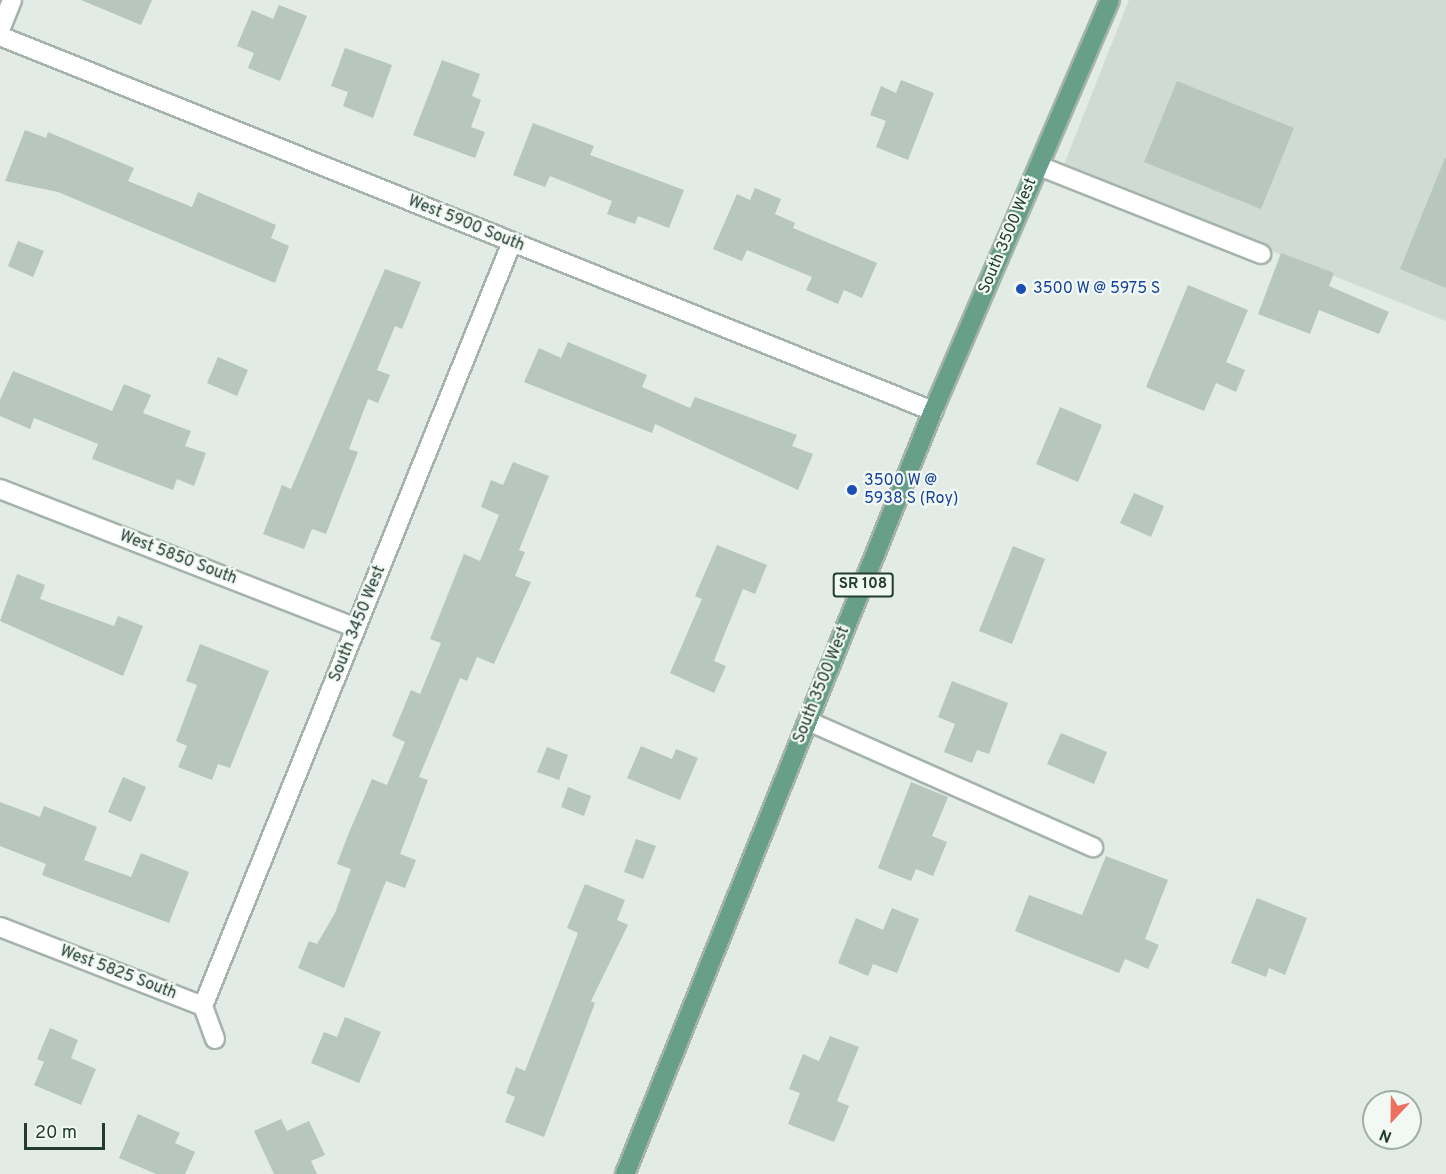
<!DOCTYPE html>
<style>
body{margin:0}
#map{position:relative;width:1446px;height:1174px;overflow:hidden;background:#e2ebe6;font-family:Overpass,sans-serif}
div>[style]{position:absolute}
.built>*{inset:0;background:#d0dbd4}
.building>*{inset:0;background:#b7c6be}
.roads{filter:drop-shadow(2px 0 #a5b3ac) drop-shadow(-2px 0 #a5b3ac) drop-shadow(0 2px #a5b3ac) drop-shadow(0 -2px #a5b3ac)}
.minor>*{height:18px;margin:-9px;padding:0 9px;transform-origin:9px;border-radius:9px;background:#fff}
.major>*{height:18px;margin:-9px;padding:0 9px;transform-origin:9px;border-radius:9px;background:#689f8a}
.dots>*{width:16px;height:16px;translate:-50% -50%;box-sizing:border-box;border:3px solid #f2f8f4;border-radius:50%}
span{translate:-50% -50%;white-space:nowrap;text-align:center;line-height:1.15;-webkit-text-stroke:4.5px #f2f8f4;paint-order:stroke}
.shield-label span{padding:2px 4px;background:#f2f8f4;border:2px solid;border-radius:4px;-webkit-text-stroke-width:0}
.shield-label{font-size:15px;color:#223c32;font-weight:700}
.street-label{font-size:16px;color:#223c32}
.transit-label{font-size:16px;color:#164399}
.left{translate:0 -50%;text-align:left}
.north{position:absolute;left:1362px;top:1090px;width:60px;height:60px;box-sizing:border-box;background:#f2f8f4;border:2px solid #9fada6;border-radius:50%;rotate:202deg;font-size:16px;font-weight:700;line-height:24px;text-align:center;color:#223c32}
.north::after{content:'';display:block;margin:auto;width:21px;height:27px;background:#ed6f5e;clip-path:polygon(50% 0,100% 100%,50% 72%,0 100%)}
.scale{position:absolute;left:24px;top:1123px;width:81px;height:27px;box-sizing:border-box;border:3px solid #223c32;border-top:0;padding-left:8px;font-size:18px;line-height:21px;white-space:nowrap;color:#223c32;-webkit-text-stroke:4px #f2f8f4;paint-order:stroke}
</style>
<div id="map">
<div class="built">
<div style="clip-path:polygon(1129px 0,1446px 0,1446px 321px,1063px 167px)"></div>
</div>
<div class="building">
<div style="clip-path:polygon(81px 0,152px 0,141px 25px)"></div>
<div style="clip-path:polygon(279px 5px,307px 16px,280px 81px,248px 68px,254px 53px,237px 46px,252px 10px,273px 19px)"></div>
<div style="clip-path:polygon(345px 48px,392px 65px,373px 118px,343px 106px,348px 92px,331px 86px)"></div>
<div style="clip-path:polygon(442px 60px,480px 74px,472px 96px,481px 100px,471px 127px,485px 132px,475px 158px,413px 135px)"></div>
<div style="clip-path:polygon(901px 80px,934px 93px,908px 160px,876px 147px,886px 121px,870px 115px,881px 86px,896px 93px)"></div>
<div style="clip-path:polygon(1177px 81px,1294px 128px,1261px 209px,1144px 162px)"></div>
<div style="clip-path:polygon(533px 123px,594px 146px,590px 155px,684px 190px,669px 228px,638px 216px,635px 224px,607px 214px,612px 201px,550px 176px,545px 187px,513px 175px)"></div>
<div style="clip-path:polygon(25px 130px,46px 138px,48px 132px,134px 168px,128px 181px,192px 207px,198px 192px,276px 225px,271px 238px,289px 246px,275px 283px,58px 192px,5px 181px)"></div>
<div style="clip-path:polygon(1445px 158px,1446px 158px,1446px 288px,1400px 269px)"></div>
<div style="clip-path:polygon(755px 188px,781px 199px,775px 214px,795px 223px,793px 228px,877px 263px,862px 298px,844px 290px,838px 304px,806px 290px,812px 277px,747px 250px,742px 261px,713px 249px,737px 194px,750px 200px)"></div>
<div style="clip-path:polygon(18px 241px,44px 251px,33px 277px,8px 266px)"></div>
<div style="clip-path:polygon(1281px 253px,1334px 273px,1329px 286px,1389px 312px,1379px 334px,1319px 310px,1310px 334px,1258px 314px)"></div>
<div style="clip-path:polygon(385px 269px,421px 282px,402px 329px,395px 326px,377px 370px,390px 375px,378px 403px,368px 399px,349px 449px,358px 452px,326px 534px,312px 529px,304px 549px,263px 534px,282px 485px,291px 489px)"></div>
<div style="clip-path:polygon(1188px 285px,1248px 310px,1226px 362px,1245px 370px,1236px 392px,1216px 383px,1204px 411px,1146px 387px)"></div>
<div style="clip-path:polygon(568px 342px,647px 375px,642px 387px,690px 408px,695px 397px,797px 435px,792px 446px,813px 454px,798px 490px,655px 424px,652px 433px,524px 382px,539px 348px,561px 358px)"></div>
<div style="clip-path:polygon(218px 357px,248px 370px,237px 396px,207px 383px)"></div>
<div style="clip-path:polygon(13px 371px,112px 411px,124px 384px,151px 395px,143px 413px,191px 431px,185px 446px,206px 453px,194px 486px,177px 479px,173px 490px,92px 459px,98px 444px,34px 418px,30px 429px,0 416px,0 400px)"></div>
<div style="clip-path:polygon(1060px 407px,1102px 425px,1078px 482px,1036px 464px)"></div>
<div style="clip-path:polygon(513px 462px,549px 476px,519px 550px,525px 552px,515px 576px,531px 582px,494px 664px,477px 657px,467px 681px,460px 678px,419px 777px,428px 780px,400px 854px,416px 860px,405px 888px,386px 881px,344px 988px,298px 968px,309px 941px,317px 944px,335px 913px,351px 869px,337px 864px,348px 835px,372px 779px,387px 785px,405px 742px,392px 736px,411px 690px,420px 694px,441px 643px,430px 639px,464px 554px,480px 561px,499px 515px,481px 507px,491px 480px,503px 485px)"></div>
<div style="clip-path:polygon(1134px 493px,1164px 506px,1151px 537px,1120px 523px)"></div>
<div style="clip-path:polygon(717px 545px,767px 565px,755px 594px,743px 589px,722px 640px,714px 661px,726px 666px,714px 693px,670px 673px,702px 599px,695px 596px)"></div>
<div style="clip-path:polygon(1013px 546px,1045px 559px,1012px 644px,979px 631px)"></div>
<div style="clip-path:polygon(17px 574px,45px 585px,40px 599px,114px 626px,118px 616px,143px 626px,123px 676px,0 621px)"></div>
<div style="clip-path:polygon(200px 644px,269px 671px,230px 768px,218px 764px,212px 780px,178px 767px,187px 746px,176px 741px,197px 685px,186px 681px)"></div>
<div style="clip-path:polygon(952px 681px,1008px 703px,989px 754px,977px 750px,972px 763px,944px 752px,955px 724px,938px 717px)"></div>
<div style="clip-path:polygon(1061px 733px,1107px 752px,1094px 784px,1047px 764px)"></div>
<div style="clip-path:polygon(641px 746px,672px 759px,676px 749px,698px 758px,680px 800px,627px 778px)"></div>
<div style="clip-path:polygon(547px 747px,568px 755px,559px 780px,537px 772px)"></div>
<div style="clip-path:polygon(123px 777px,146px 787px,131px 822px,108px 812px)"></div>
<div style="clip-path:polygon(911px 782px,948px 797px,932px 836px,947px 842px,933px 876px,916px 869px,911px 881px,878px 868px)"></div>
<div style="clip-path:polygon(568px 787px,591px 796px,584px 816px,561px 807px)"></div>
<div style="clip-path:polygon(0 802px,40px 817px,44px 806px,97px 827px,84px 860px,131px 877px,141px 853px,189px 872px,169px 923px,42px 875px,46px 864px,0 846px)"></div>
<div style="clip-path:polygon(636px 839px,656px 846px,643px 879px,624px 872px)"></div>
<div style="clip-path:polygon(1106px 856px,1168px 880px,1145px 939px,1159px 945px,1148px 969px,1125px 959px,1119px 973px,1015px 931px,1029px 895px,1082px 915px)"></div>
<div style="clip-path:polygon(585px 884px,625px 900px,617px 920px,628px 925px,591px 1001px,595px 1003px,544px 1137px,505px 1122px,515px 1097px,506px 1093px,516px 1067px,525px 1071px,578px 933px,567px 928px)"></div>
<div style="clip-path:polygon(1257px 898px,1307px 918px,1285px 975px,1269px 968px,1266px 977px,1231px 963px)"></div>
<div style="clip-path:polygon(892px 908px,919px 919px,897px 973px,873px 964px,868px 976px,838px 963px,856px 918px,883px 930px)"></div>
<div style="clip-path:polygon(345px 1017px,381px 1032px,359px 1083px,311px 1063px,324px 1032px,337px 1037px)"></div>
<div style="clip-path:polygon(50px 1028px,78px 1040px,71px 1058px,96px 1069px,81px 1105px,34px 1085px,44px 1062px,37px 1059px)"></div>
<div style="clip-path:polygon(830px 1036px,859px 1047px,837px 1101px,849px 1106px,834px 1142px,788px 1124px,800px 1093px,789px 1089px,803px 1054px,819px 1061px)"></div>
<div style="clip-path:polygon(138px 1114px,180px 1133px,175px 1143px,195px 1152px,185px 1174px,156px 1174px,119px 1158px)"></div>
<div style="clip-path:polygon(281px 1119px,287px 1131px,309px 1121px,325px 1155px,311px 1161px,317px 1174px,274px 1174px,254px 1131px)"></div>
</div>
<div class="roads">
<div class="minor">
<div style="left:0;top:30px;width:32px;rotate:-68deg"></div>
<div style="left:0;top:36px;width:1006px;rotate:21.9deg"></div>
<div style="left:1039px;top:166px;width:239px;rotate:21.6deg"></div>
<div style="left:0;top:489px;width:382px;rotate:21.3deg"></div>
<div style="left:808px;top:721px;width:312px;rotate:23.9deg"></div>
<div style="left:0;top:927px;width:218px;rotate:21.3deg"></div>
<div style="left:203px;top:1006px;width:35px;rotate:70deg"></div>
<div style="left:203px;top:1006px;width:824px;rotate:-67.98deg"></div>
</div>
<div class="major">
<div style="left:625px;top:1174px;width:823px;rotate:-68.02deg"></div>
<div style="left:933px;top:411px;width:447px;rotate:-66.7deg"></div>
</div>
</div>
<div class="dots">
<div style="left:1021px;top:289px;background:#1a4fb4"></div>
<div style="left:852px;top:490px;background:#1a4fb4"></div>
</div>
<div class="shield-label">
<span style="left:863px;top:585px">SR 108</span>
</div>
<div class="street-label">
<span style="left:466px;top:224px;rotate:22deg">West 5900 South</span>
<span style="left:1008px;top:236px;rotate:-67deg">South 3500 West</span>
<span style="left:178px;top:558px;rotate:21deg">West 5850 South</span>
<span style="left:358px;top:624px;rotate:-68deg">South 3450 West</span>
<span style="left:822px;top:685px;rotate:-68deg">South 3500 West</span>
<span style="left:118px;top:973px;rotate:21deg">West 5825 South</span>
</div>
<div class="transit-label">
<span class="left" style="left:1033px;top:289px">3500 W @ 5975 S</span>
<span class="left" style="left:864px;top:490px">3500 W @<br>5938 S (Roy)</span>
</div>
<div class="north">N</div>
<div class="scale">20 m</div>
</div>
